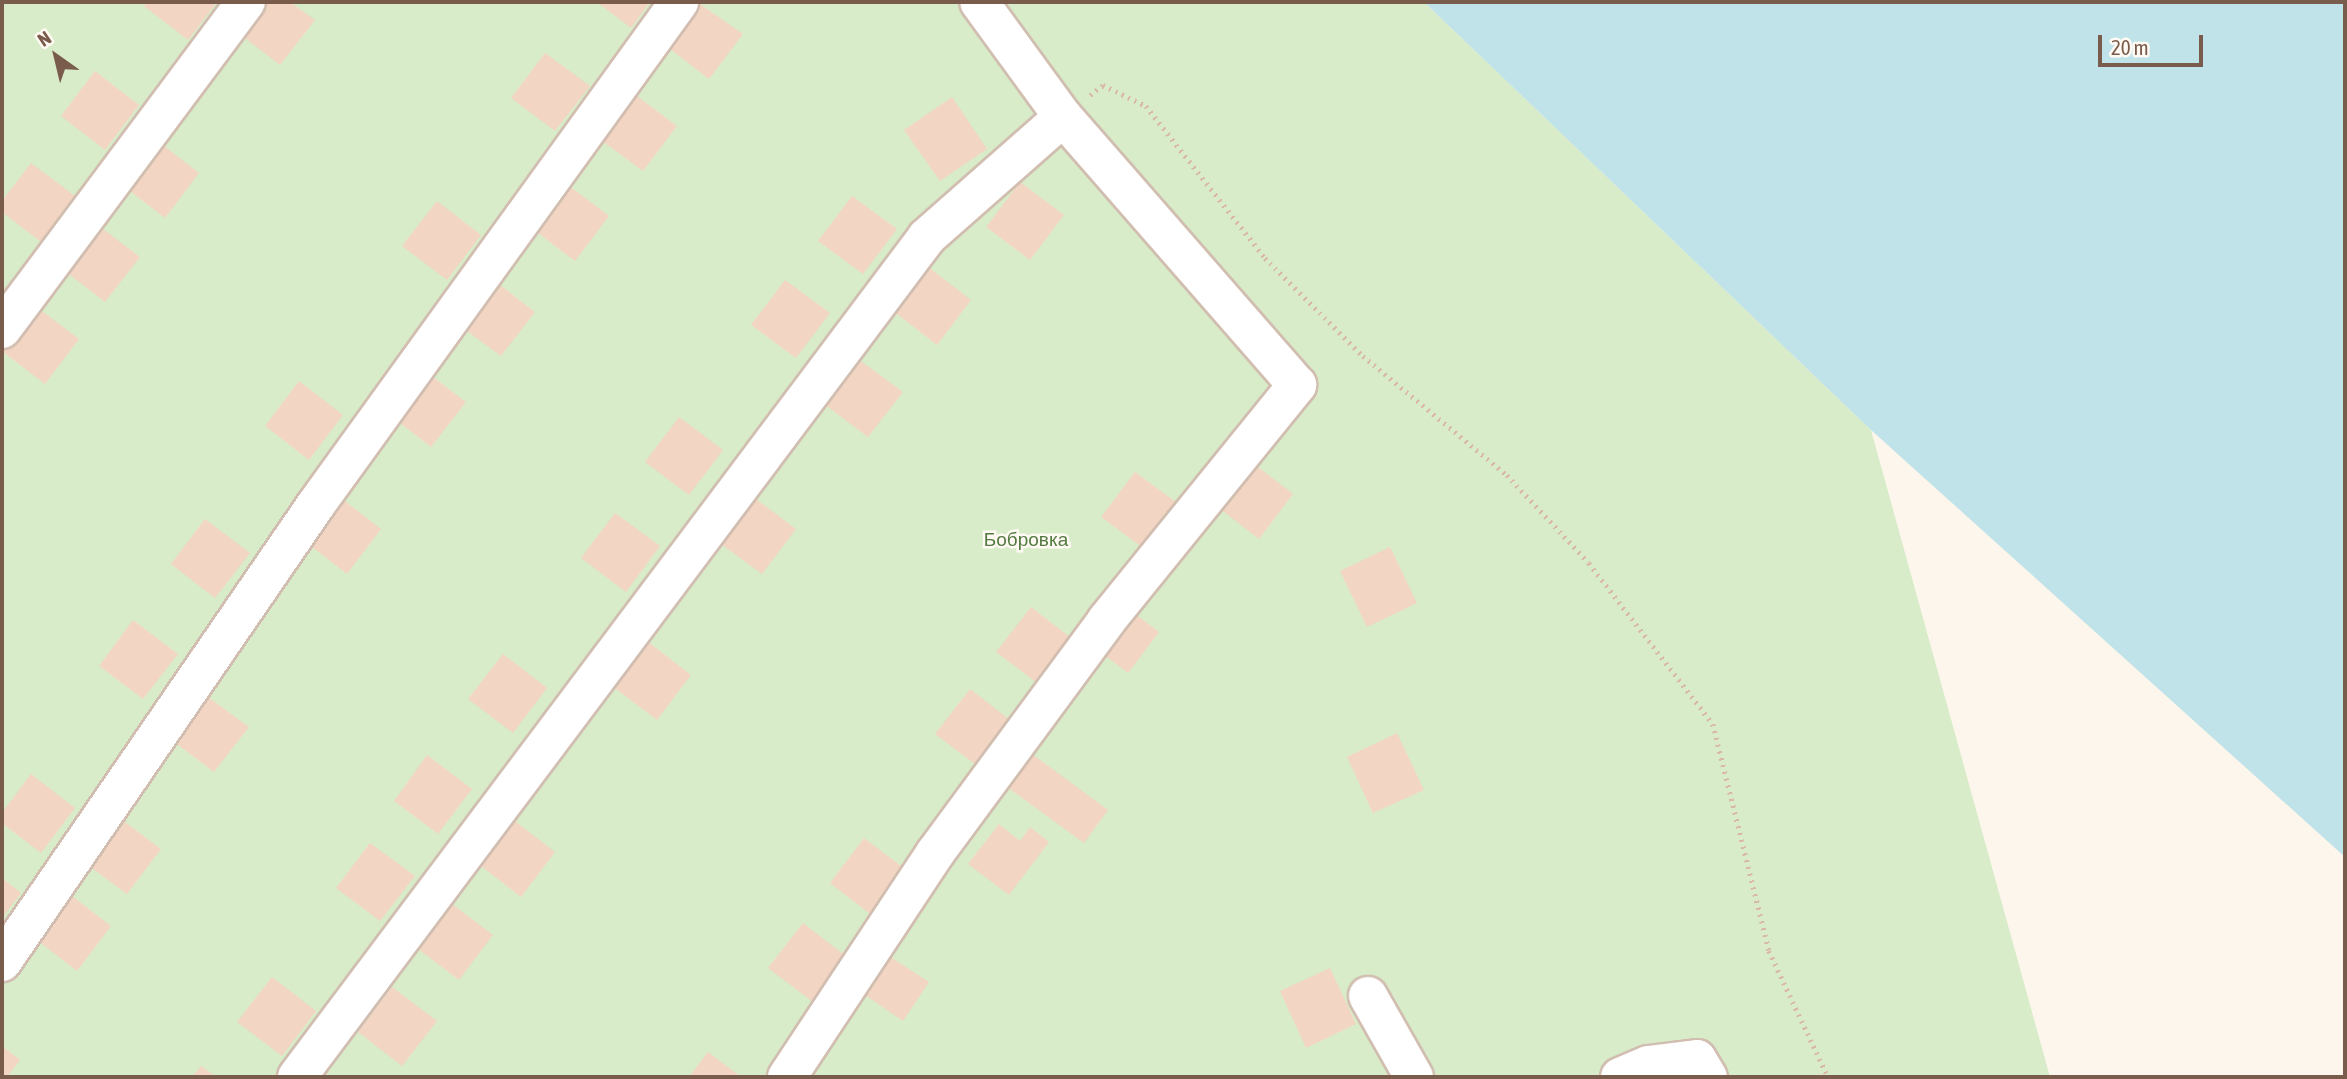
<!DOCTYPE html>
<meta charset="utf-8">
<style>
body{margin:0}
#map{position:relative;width:2347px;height:1079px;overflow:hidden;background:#fdf6ec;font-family:"Asap Condensed",sans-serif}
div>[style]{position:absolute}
.green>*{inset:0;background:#d8ecc9}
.water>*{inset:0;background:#bfe3e8}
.building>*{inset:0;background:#f3d5c3}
.path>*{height:4.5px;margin-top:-2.25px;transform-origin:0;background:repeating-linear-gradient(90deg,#d9b8a5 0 2px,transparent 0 7px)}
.roads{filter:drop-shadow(2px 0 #d1beb0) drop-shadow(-2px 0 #d1beb0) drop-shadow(0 2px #d1beb0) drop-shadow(0 -2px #d1beb0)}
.minor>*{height:38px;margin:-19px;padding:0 19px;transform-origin:19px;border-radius:19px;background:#fff}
span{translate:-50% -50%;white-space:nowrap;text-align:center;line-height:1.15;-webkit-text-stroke:5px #fffaf3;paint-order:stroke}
.park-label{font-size:19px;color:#537a41}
.frame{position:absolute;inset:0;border:4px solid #7a5c4d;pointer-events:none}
.north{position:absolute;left:21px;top:21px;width:70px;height:70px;-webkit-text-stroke:5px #fffaf3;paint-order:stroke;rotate:326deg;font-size:19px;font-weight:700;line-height:28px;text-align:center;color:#7a5c4d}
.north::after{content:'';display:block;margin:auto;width:24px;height:32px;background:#7a5c4d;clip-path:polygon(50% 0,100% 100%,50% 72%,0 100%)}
.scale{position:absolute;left:2098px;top:35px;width:105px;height:32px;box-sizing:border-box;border:4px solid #7a5c4d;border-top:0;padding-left:9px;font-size:21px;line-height:24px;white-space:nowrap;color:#7a5c4d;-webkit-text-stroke:5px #fffaf3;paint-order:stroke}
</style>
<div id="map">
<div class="green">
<div style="clip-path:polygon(2px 2px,1424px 2px,1871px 430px,2050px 1077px,2px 1077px)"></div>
</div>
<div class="water">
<div style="clip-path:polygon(1424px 2px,2345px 2px,2345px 857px,1871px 430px)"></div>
</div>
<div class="building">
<div style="clip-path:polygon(147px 2px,217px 2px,188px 40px,144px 6px)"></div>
<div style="clip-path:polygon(259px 2px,290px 2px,315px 20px,280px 65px,236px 31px)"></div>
<div style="clip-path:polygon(597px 2px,650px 2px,631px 28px)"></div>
<div style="clip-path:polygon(697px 2px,743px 34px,709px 79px,665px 45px)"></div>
<div style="clip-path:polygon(545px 53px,590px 86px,555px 131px,511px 98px)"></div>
<div style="clip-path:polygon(95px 71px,139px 105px,105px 150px,61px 116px)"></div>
<div style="clip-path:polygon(633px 93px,677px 126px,643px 171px,598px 138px)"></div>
<div style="clip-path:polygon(952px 97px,987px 149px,940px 181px,904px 130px)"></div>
<div style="clip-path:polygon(155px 139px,199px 173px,165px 218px,121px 184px)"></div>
<div style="clip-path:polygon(31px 163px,75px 196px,41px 242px,2px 212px,2px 201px)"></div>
<div style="clip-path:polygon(564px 182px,609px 216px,575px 261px,530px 227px)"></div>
<div style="clip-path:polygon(1020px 182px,1064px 215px,1030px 260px,986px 227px)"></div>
<div style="clip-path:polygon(852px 196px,897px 229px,863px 274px,818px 241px)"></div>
<div style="clip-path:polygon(437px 201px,481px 235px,447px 280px,402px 246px)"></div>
<div style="clip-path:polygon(95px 223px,140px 257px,105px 302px,61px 268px)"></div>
<div style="clip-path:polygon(927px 266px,971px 300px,937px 345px,893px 311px)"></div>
<div style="clip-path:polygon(491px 278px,535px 312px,501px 356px,456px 323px)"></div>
<div style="clip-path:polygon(785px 280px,830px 313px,796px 358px,751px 325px)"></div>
<div style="clip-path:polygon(34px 305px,79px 339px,45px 384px,2px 351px)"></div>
<div style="clip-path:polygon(858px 359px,903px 392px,868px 437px,824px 404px)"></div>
<div style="clip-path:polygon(421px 368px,466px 402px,431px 447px,387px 413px)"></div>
<div style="clip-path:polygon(299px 381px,343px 415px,309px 460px,265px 426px)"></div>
<div style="clip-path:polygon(679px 417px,723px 450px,689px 495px,645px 462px)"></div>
<div style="clip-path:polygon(1249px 460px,1293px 494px,1259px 539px,1215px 505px)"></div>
<div style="clip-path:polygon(1135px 472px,1180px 505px,1146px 550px,1101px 517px)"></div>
<div style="clip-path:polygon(337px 495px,381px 529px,347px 574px,303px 540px)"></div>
<div style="clip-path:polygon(752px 496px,796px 529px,762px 574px,717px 541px)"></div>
<div style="clip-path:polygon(615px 513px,660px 546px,626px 592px,581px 558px)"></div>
<div style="clip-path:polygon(205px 519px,250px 553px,215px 598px,171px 564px)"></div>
<div style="clip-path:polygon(1390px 547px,1417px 603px,1367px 627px,1340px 571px)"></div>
<div style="clip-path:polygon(1031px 607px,1075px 641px,1041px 686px,996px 652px)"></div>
<div style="clip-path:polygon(1126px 607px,1159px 632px,1128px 673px,1095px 648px)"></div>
<div style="clip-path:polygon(133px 620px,178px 654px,143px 699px,99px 666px)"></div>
<div style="clip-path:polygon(647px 641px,691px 675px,657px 720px,612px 686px)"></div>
<div style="clip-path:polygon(503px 654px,547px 688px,513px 733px,468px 699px)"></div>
<div style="clip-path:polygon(970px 689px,1014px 723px,980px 768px,935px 734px)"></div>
<div style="clip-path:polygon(204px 694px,249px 727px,214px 772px,170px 739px)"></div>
<div style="clip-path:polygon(1397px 733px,1424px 790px,1373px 813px,1347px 757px)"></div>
<div style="clip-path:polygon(1032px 754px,1108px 810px,1084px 843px,1007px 787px)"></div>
<div style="clip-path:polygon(427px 755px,472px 789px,438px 834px,394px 801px)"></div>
<div style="clip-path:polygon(31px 774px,75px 808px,41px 853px,2px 823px,2px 813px)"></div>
<div style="clip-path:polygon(117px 816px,161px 849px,127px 894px,82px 861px)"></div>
<div style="clip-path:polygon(511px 818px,555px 852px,521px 897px,477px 863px)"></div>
<div style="clip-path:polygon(999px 824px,1020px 841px,1030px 827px,1049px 842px,1009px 895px,968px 864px)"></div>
<div style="clip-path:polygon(864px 838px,909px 872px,874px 917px,830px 883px)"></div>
<div style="clip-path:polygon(370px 843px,415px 876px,380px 921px,336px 888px)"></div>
<div style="clip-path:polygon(2px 878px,21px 893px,2px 918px)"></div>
<div style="clip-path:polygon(67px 892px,111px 926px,77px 971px,33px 937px)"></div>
<div style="clip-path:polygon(448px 901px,493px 935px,459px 980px,414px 946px)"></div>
<div style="clip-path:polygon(803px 923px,847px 957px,813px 1002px,768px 968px)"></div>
<div style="clip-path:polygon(889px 956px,929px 982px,903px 1021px,865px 995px)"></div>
<div style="clip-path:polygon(1330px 968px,1356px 1024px,1306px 1048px,1280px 991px)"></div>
<div style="clip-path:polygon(272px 977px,316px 1011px,282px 1056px,237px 1022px)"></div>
<div style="clip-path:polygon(392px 987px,437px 1021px,402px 1066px,358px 1032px)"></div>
<div style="clip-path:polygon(2px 1046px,20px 1060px,7px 1077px,2px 1077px)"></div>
<div style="clip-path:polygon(708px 1052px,741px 1077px,689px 1077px)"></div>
<div style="clip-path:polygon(201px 1066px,216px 1077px,192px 1077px)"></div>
</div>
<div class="path">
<div style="left:1090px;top:95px;width:16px;rotate:-38deg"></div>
<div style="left:1103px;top:85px;width:48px;rotate:26deg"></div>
<div style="left:1146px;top:106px;width:193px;rotate:51.9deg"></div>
<div style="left:1265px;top:258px;width:139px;rotate:45deg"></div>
<div style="left:1363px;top:356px;width:187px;rotate:39.6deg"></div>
<div style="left:1507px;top:475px;width:120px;rotate:47deg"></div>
<div style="left:1589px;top:563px;width:203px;rotate:52.4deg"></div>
<div style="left:1713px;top:724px;width:234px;rotate:76.1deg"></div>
<div style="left:1769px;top:951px;width:139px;rotate:64.9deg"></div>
</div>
<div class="roads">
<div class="minor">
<div style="left:2px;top:329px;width:408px;rotate:-53.3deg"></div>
<div style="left:2px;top:962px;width:553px;rotate:-55.53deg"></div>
<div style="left:315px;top:506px;width:622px;rotate:-54.16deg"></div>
<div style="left:1368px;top:996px;width:93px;rotate:60.4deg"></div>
<div style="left:297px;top:1077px;width:1050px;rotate:-53.13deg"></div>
<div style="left:927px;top:237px;width:181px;rotate:-41.4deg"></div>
<div style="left:787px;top:1077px;width:270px;rotate:-56.5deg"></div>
<div style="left:936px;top:852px;width:287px;rotate:-53.6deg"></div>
<div style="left:1106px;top:621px;width:304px;rotate:-51deg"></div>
<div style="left:1297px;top:385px;width:356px;rotate:-131.1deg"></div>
<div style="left:1063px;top:117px;width:142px;rotate:-126.1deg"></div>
<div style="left:1620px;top:1077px;width:30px;rotate:-23deg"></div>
<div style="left:1648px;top:1065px;width:49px;rotate:-7deg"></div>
<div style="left:1697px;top:1059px;width:21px;rotate:59deg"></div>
</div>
</div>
<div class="park-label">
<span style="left:1026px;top:540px">Бобровка</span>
</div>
<div class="frame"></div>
<div class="north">N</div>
<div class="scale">20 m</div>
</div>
